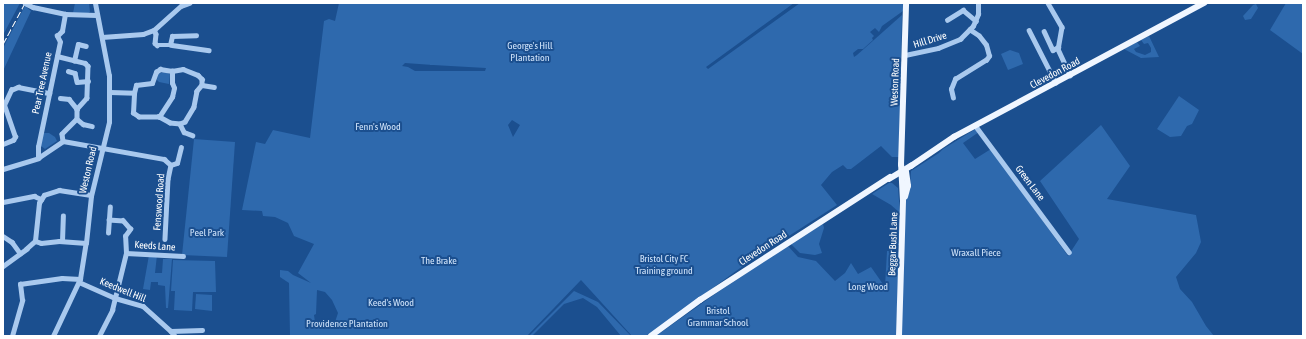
<!DOCTYPE html>
<style>
body{margin:0}
#map{position:relative;width:1306px;height:339px;overflow:hidden;background:#1b4f8f;font-family:"Asap Condensed",sans-serif}
div>[style]{position:absolute}
.green>*{inset:0;background:#2e69ad}
.minor>*{height:4.5px;margin:-2.25px;padding:0 2.25px;transform-origin:2.25px;border-radius:2.25px;background:#a9c9ee}
.major>*{height:5.5px;margin:-2.75px;padding:0 2.75px;transform-origin:2.75px;border-radius:2.75px;background:#f0f6ff}
.rail>*{height:1px;margin-top:-0.5px;transform-origin:0;background:repeating-linear-gradient(90deg,#fff 0 7px,transparent 0 10px)}
.minor-bridge>*{height:4.5px;margin:-2.25px;padding:0 2.25px;transform-origin:2.25px;border-radius:2.25px;background:#a9c9ee}
span{translate:-50% -50%;white-space:nowrap;text-align:center;line-height:1.15;-webkit-text-stroke:4px #1b4f8f;paint-order:stroke}
.street-label{font-size:10px;color:#fff}
.park-label{font-size:10px;color:#cfe3fa}
.frame{position:absolute;inset:0;border:4px solid #fff;pointer-events:none}
</style>
<div id="map">
<div class="green">
<div style="clip-path:polygon(3px 3px,20px 3px,3px 35px)"></div>
<div style="clip-path:polygon(75px 3px,89px 3px,90px 12px,87px 14px,73px 13px)"></div>
<div style="clip-path:polygon(evenodd,339px 3px,794px 3px,706px 67px,708px 69px,800px 3px,903px 3px,903px 11px,882px 26px,879px 32px,875px 28px,870px 32px,874px 36px,872px 38px,873px 40px,863px 49px,858px 49px,853px 53px,854px 57px,857px 55px,902px 15px,899px 157px,892px 157px,881px 146px,851px 169px,847px 169px,843px 165px,832px 172px,821px 185px,837px 205px,747px 263px,647px 336px,632px 336px,581px 280px,527px 336px,290px 336px,289px 283px,280px 277px,280px 270px,288px 271px,293px 275px,311px 283px,298px 273px,314px 244px,294px 236px,288px 223px,275px 217px,263px 216px,262px 211px,242px 210px,256px 142px,265px 144px,273px 130px,310px 138px,324px 21px,329px 19px,335px 21px,339px 3px,405px 63px,433px 65px,486px 68px,485px 71px,415px 71px,408px 67px,402px 66px,405px 63px,339px 3px,512px 120px,520px 125px,513px 137px,508px 125px,512px 120px,339px 3px,317px 290px,325px 292px,332px 300px,338px 313px,334px 325px,324px 325px,315px 322px,314px 315px,316px 314px,317px 290px)"></div>
<div style="clip-path:polygon(1286px 3px,1303px 3px,1303px 54px,1270px 30px)"></div>
<div style="clip-path:polygon(1256px 4px,1258px 8px,1251px 19px,1245px 20px,1243px 16px,1253px 5px)"></div>
<div style="clip-path:polygon(25px 6px,31px 11px,3px 71px,3px 48px)"></div>
<div style="clip-path:polygon(1149px 36px,1159px 57px,1141px 58px,1124px 49px,1137px 42px,1140px 46px,1134px 49px,1136px 52px,1145px 55px,1151px 52px,1151px 48px,1148px 43px,1144px 44px,1141px 40px)"></div>
<div style="clip-path:polygon(1010px 50px,1019px 53px,1023px 64px,1008px 70px,1001px 54px)"></div>
<div style="clip-path:polygon(164px 72px,170px 74px,169px 84px,159px 82px,157px 80px,158px 74px)"></div>
<div style="clip-path:polygon(1179px 96px,1199px 110px,1192px 124px,1187px 126px,1181px 136px,1170px 137px,1157px 129px)"></div>
<div style="clip-path:polygon(1101px 125px,1130px 166px,1107px 199px,1196px 215px,1201px 242px,1196px 253px,1176px 277px,1180px 289px,1192px 302px,1206px 326px,1214px 336px,901px 336px,905px 200px,910px 187px,911px 171px,939px 153px,943px 149px,974px 130px,976px 130px,979px 132px,963px 143px,975px 159px,991px 149px,1068px 256px,1079px 239px,1040px 181px)"></div>
<div style="clip-path:polygon(43px 133px,49px 133px,55px 137px,57px 141px,45px 149px,41px 146px)"></div>
<div style="clip-path:polygon(194px 139px,235px 142px,227px 257px,182px 255px)"></div>
<div style="clip-path:polygon(889px 183px,892px 183px,898px 188px,900px 213px,891px 205px,872px 194px)"></div>
<div style="clip-path:polygon(896px 216px,900px 217px,899px 245px,891px 244px,894px 218px)"></div>
<div style="clip-path:polygon(823px 224px,824px 228px,819px 244px,822px 253px,815px 255px,800px 253px,791px 244px)"></div>
<div style="clip-path:polygon(788px 246px,798px 257px,816px 261px,835px 281px,845px 273px,851px 263px,858px 274px,871px 267px,885px 287px,887px 251px,899px 252px,896px 336px,656px 336px,718px 292px)"></div>
<div style="clip-path:polygon(149px 255px,157px 255px,155px 273px,162px 273px,163px 259px,172px 259px,168px 308px,166px 308px,165px 286px,158px 285px,158px 282px,151px 282px,150px 290px,143px 289px)"></div>
<div style="clip-path:polygon(173px 260px,215px 261px,216px 292px,181px 292px,193px 292px,192px 311px,174px 310px,175px 291px,171px 291px)"></div>
<div style="clip-path:polygon(574px 291px,598px 302px,631px 336px,621px 336px,597px 307px,583px 298px,564px 304px,532px 336px,529px 336px)"></div>
<div style="clip-path:polygon(196px 294px,212px 295px,212px 311px,195px 309px)"></div>
</div>
<div class="minor">
<div style="left:1048px;top:3px;width:28px;rotate:60deg"></div>
<div style="left:1062px;top:27px;width:22px;rotate:100deg"></div>
<div style="left:1058px;top:49px;width:29px;rotate:65deg"></div>
<div style="left:33px;top:7px;width:33px;rotate:12deg"></div>
<div style="left:65px;top:14px;width:31px;rotate:2deg"></div>
<div style="left:947px;top:20px;width:19px;rotate:-32deg"></div>
<div style="left:963px;top:10px;width:17px;rotate:40deg"></div>
<div style="left:154px;top:30px;width:4px;rotate:63deg"></div>
<div style="left:156px;top:34px;width:9px;rotate:96deg"></div>
<div style="left:155px;top:43px;width:3px;rotate:45deg"></div>
<div style="left:157px;top:45px;width:15px"></div>
<div style="left:172px;top:45px;width:37px;rotate:8deg"></div>
<div style="left:1029px;top:30px;width:59px;rotate:63deg"></div>
<div style="left:1044px;top:31px;width:21px;rotate:65deg"></div>
<div style="left:1053px;top:50px;width:6px;rotate:-31deg"></div>
<div style="left:102px;top:37px;width:41px;rotate:-4.2deg"></div>
<div style="left:143px;top:34px;width:12px;rotate:-20deg"></div>
<div style="left:154px;top:30px;width:36px;rotate:-42deg"></div>
<div style="left:181px;top:6px;width:9px;rotate:-21deg"></div>
<div style="left:170px;top:45px;width:9px;rotate:-77deg"></div>
<div style="left:172px;top:36px;width:24px;rotate:-2deg"></div>
<div style="left:905px;top:55px;width:34px;rotate:-12deg"></div>
<div style="left:938px;top:48px;width:24px;rotate:-22deg"></div>
<div style="left:960px;top:39px;width:18px;rotate:-45deg"></div>
<div style="left:973px;top:26px;width:13px;rotate:-67deg"></div>
<div style="left:978px;top:14px;width:11px;rotate:-90deg"></div>
<div style="left:57px;top:56px;width:29px;rotate:14deg"></div>
<div style="left:85px;top:63px;width:4px;rotate:45deg"></div>
<div style="left:88px;top:66px;width:32px;rotate:92deg"></div>
<div style="left:87px;top:98px;width:15px;rotate:132deg"></div>
<div style="left:77px;top:109px;width:10px;rotate:90deg"></div>
<div style="left:77px;top:119px;width:21px;rotate:135deg"></div>
<div style="left:62px;top:134px;width:7px;rotate:82deg"></div>
<div style="left:74px;top:61px;width:17px;rotate:-77deg"></div>
<div style="left:78px;top:44px;width:8px;rotate:14deg"></div>
<div style="left:160px;top:69px;width:12px;rotate:9deg"></div>
<div style="left:172px;top:71px;width:11px;rotate:-10deg"></div>
<div style="left:183px;top:69px;width:16px;rotate:22deg"></div>
<div style="left:198px;top:75px;width:6px;rotate:45deg"></div>
<div style="left:202px;top:79px;width:6px;rotate:90deg"></div>
<div style="left:202px;top:85px;width:8px;rotate:130deg"></div>
<div style="left:197px;top:91px;width:16px;rotate:101deg"></div>
<div style="left:194px;top:107px;width:17px;rotate:121deg"></div>
<div style="left:185px;top:122px;width:5px;rotate:158deg"></div>
<div style="left:180px;top:124px;width:10px;rotate:-174deg"></div>
<div style="left:170px;top:123px;width:13px;rotate:-151deg"></div>
<div style="left:159px;top:117px;width:20px;rotate:180deg"></div>
<div style="left:139px;top:117px;width:7px;rotate:-146deg"></div>
<div style="left:133px;top:113px;width:20px;rotate:-87deg"></div>
<div style="left:134px;top:93px;width:8px;rotate:-76deg"></div>
<div style="left:136px;top:85px;width:16px;rotate:-7deg"></div>
<div style="left:152px;top:83px;width:12px;rotate:-70deg"></div>
<div style="left:156px;top:72px;width:5px;rotate:-37deg"></div>
<div style="left:68px;top:71px;width:7px;rotate:16deg"></div>
<div style="left:75px;top:73px;width:9px;rotate:77deg"></div>
<div style="left:77px;top:82px;width:11px;rotate:-5deg"></div>
<div style="left:202px;top:85px;width:12px;rotate:9deg"></div>
<div style="left:110px;top:92px;width:24px;rotate:2deg"></div>
<div style="left:60px;top:98px;width:9px;rotate:6deg"></div>
<div style="left:69px;top:99px;width:13px;rotate:51deg"></div>
<div style="left:953px;top:98px;width:9px;rotate:-103deg"></div>
<div style="left:951px;top:89px;width:11px;rotate:-68deg"></div>
<div style="left:955px;top:79px;width:36px;rotate:-32deg"></div>
<div style="left:986px;top:60px;width:5px;rotate:-53deg"></div>
<div style="left:989px;top:56px;width:11px;rotate:-105deg"></div>
<div style="left:986px;top:45px;width:11px;rotate:-128deg"></div>
<div style="left:979px;top:36px;width:11px;rotate:-146deg"></div>
<div style="left:159px;top:117px;width:24px;rotate:-57deg"></div>
<div style="left:172px;top:97px;width:9px;rotate:-77deg"></div>
<div style="left:174px;top:88px;width:5px;rotate:-112deg"></div>
<div style="left:172px;top:83px;width:12px;rotate:-90deg"></div>
<div style="left:77px;top:119px;width:8px;rotate:40deg"></div>
<div style="left:83px;top:124px;width:9px;rotate:13deg"></div>
<div style="left:180px;top:124px;width:9px;rotate:63deg"></div>
<div style="left:184px;top:132px;width:9px;rotate:21deg"></div>
<div style="left:975px;top:125px;width:158px;rotate:53.5deg"></div>
<div style="left:3px;top:144px;width:11px;rotate:-22deg"></div>
<div style="left:13px;top:140px;width:4px;rotate:-56deg"></div>
<div style="left:15px;top:137px;width:34px;rotate:-109deg"></div>
<div style="left:4px;top:105px;width:17px;rotate:-65deg"></div>
<div style="left:11px;top:90px;width:8px;rotate:-23deg"></div>
<div style="left:18px;top:87px;width:32px;rotate:11deg"></div>
<div style="left:38px;top:158px;width:11px;rotate:-90deg"></div>
<div style="left:38px;top:147px;width:107px;rotate:-78.2deg"></div>
<div style="left:60px;top:42px;width:7px;rotate:-117deg"></div>
<div style="left:57px;top:36px;width:7px;rotate:-45deg"></div>
<div style="left:62px;top:31px;width:17px;rotate:-80deg"></div>
<div style="left:171px;top:165px;width:6px;rotate:-18deg"></div>
<div style="left:177px;top:163px;width:16px;rotate:-76deg"></div>
<div style="left:3px;top:169px;width:37px;rotate:-17deg"></div>
<div style="left:38px;top:158px;width:30px;rotate:-34deg"></div>
<div style="left:63px;top:141px;width:103px;rotate:10.1deg"></div>
<div style="left:164px;top:159px;width:9px;rotate:41deg"></div>
<div style="left:171px;top:165px;width:14px;rotate:102deg"></div>
<div style="left:168px;top:179px;width:60px;rotate:92.9deg"></div>
<div style="left:3px;top:202px;width:32px;rotate:-11deg"></div>
<div style="left:34px;top:196px;width:8px;rotate:23deg"></div>
<div style="left:108px;top:233px;width:26px;rotate:-86deg"></div>
<div style="left:3px;top:236px;width:11px;rotate:34deg"></div>
<div style="left:12px;top:242px;width:14px;rotate:54deg"></div>
<div style="left:35px;top:241px;width:6px;rotate:18deg"></div>
<div style="left:41px;top:243px;width:18px;rotate:-6deg"></div>
<div style="left:59px;top:241px;width:27px;rotate:4deg"></div>
<div style="left:62px;top:241px;width:25px;rotate:-88deg"></div>
<div style="left:126px;top:253px;width:57px;rotate:3deg"></div>
<div style="left:3px;top:266px;width:29px;rotate:-36deg"></div>
<div style="left:26px;top:249px;width:12px;rotate:-42deg"></div>
<div style="left:35px;top:241px;width:38px;rotate:-84deg"></div>
<div style="left:39px;top:203px;width:9px;rotate:-58deg"></div>
<div style="left:44px;top:195px;width:16px;rotate:-18deg"></div>
<div style="left:59px;top:190px;width:32px;rotate:9deg"></div>
<div style="left:79px;top:282px;width:39px;rotate:24deg"></div>
<div style="left:115px;top:298px;width:29px;rotate:16deg"></div>
<div style="left:143px;top:306px;width:38px;rotate:42deg"></div>
<div style="left:171px;top:331px;width:6px;rotate:51deg"></div>
<div style="left:171px;top:331px;width:31px;rotate:-2deg"></div>
<div style="left:12px;top:336px;width:37px;rotate:-74deg"></div>
<div style="left:22px;top:300px;width:16px;rotate:-97deg"></div>
<div style="left:20px;top:284px;width:42px;rotate:-8.1deg"></div>
<div style="left:62px;top:278px;width:18px;rotate:3deg"></div>
<div style="left:53px;top:336px;width:63px;rotate:-64.7deg"></div>
<div style="left:80px;top:279px;width:36px;rotate:-81deg"></div>
<div style="left:86px;top:243px;width:47px;rotate:-83.9deg"></div>
<div style="left:91px;top:196px;width:76px;rotate:-76.3deg"></div>
<div style="left:109px;top:122px;width:46px;rotate:-90deg"></div>
<div style="left:109px;top:76px;width:74px;rotate:-100.9deg"></div>
<div style="left:99px;top:336px;width:29px;rotate:-63deg"></div>
<div style="left:112px;top:310px;width:59px;rotate:-76.2deg"></div>
<div style="left:126px;top:253px;width:17px;rotate:-93deg"></div>
<div style="left:125px;top:236px;width:9px;rotate:-54deg"></div>
<div style="left:130px;top:229px;width:11px;rotate:-131deg"></div>
<div style="left:123px;top:221px;width:14px;rotate:-176deg"></div>
</div>
<div class="major">
<div style="left:889px;top:179px;width:26px;rotate:-31deg"></div>
<div style="left:911px;top:166px;width:52px;rotate:-34deg"></div>
<div style="left:954px;top:137px;width:284px;rotate:-28.2deg"></div>
<div style="left:905px;top:197px;width:11px;rotate:-75deg"></div>
<div style="left:908px;top:186px;width:14px;rotate:-98deg"></div>
<div style="left:651px;top:336px;width:61px;rotate:-36.3deg"></div>
<div style="left:700px;top:300px;width:226px;rotate:-32.9deg"></div>
<div style="left:899px;top:336px;width:135px;rotate:-88.3deg"></div>
<div style="left:903px;top:201px;width:36px;rotate:-93deg"></div>
<div style="left:901px;top:165px;width:162px;rotate:-88.2deg"></div>
</div>
<div class="rail">
<div style="left:3px;top:44px;width:47px;rotate:-61.8deg"></div>
</div>
<div class="minor-bridge">
<div style="left:25px;top:3px;width:9px;rotate:27deg"></div>
</div>
<div class="street-label">
<span style="left:930px;top:40px;rotate:-17deg">Hill Drive</span>
<span style="left:1055px;top:73px;rotate:-28deg">Clevedon Road</span>
<span style="left:895px;top:82px;rotate:-88deg">Weston Road</span>
<span style="left:42px;top:83px;rotate:-78deg">Pear Tree Avenue</span>
<span style="left:88px;top:170px;rotate:-77deg">Weston Road</span>
<span style="left:1030px;top:183px;rotate:53deg">Green Lane</span>
<span style="left:159px;top:202px;rotate:-86deg">Fenswood Road</span>
<span style="left:893px;top:244px;rotate:-88deg">Beggar Bush Lane</span>
<span style="left:155px;top:246px;rotate:4deg">Keeds Lane</span>
<span style="left:763px;top:248px;rotate:-33deg">Clevedon Road</span>
<span style="left:123px;top:290px;rotate:22deg">Keedwell Hill</span>
</div>
<div class="park-label">
<span style="left:530px;top:51px">George's Hill<br>Plantation</span>
<span style="left:378px;top:127px">Fenn's Wood</span>
<span style="left:207px;top:233px">Peel Park</span>
<span style="left:976px;top:253px">Wraxall Piece</span>
<span style="left:664px;top:264px">Bristol City FC<br>Training ground</span>
<span style="left:439px;top:261px">The Brake</span>
<span style="left:868px;top:287px">Long Wood</span>
<span style="left:391px;top:303px">Keed's Wood</span>
<span style="left:718px;top:316px">Bristol<br>Grammar School</span>
<span style="left:347px;top:324px">Providence Plantation</span>
</div>
<div class="frame"></div>
</div>
